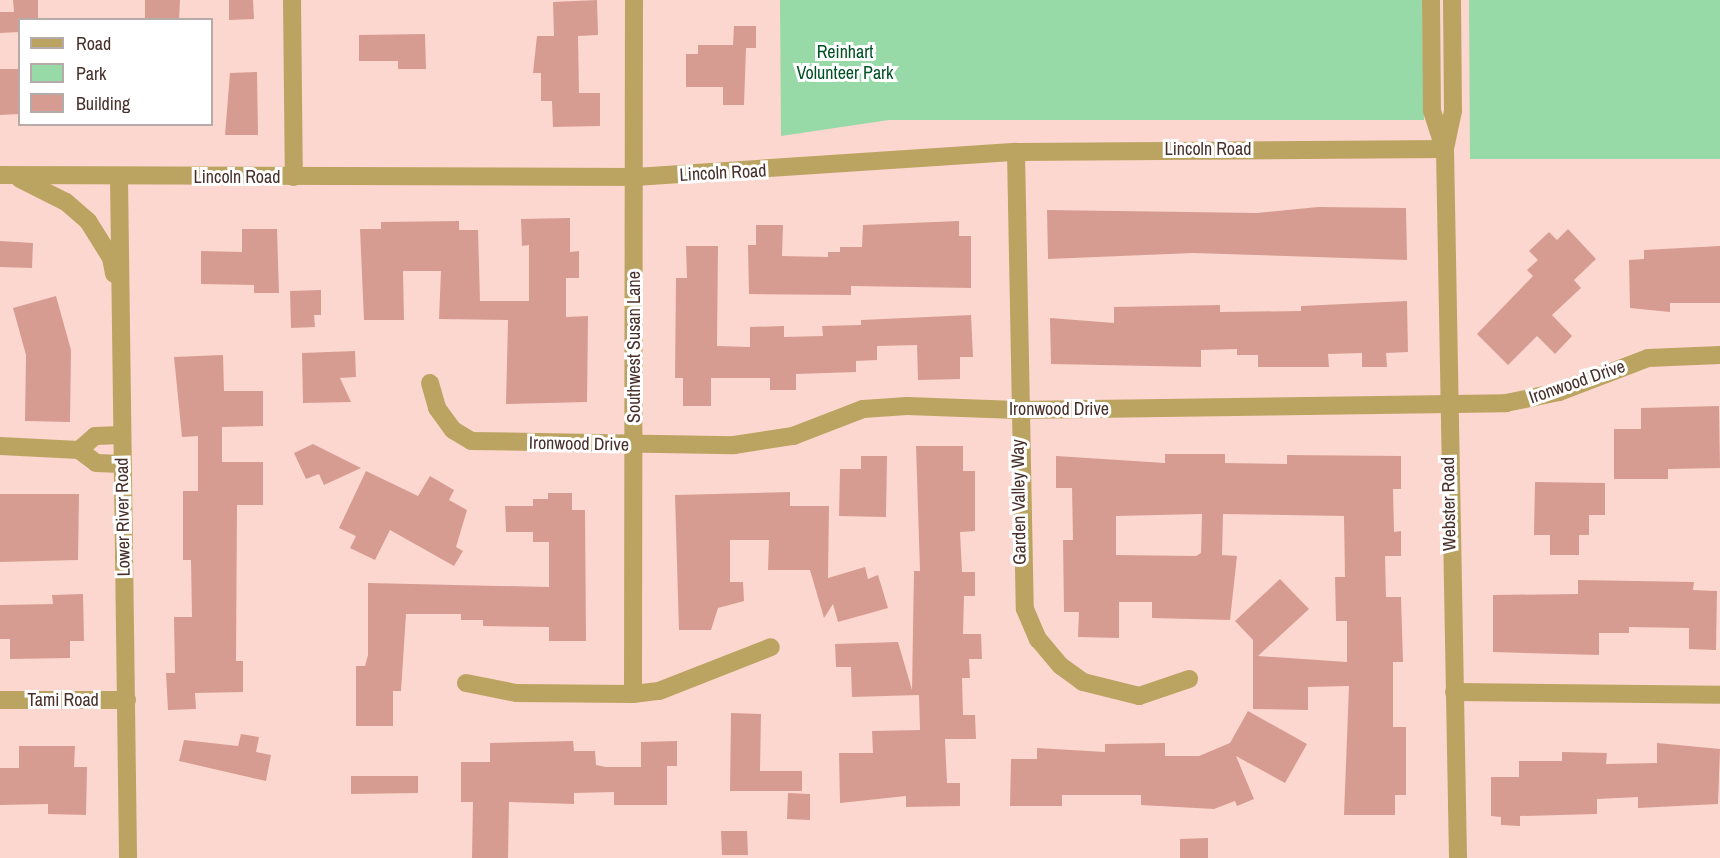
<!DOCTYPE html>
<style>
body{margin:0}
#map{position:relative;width:1720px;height:858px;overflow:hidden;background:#fcd7cf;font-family:"Archivo Narrow",sans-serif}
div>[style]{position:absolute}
.green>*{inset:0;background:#97daa7}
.building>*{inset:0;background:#d79c91}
.minor>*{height:18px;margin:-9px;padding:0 9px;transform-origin:9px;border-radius:9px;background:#bba461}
span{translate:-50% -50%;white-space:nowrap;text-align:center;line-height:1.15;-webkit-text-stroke:6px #fff;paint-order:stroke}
.park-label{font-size:18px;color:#005124}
.street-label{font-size:18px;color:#472f2a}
.legend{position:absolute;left:18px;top:18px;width:195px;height:108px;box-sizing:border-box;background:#fff;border:2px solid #b5acaa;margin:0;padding:8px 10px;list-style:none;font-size:18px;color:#472f2a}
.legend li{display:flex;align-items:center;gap:12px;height:30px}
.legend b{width:30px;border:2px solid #b5acaa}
</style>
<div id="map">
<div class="green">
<div style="clip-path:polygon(780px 0,1422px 0,1424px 120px,889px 120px,781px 136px)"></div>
<div style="clip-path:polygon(1469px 0,1720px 0,1720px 159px,1470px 159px)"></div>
</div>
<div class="building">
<div style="clip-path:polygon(13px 0,38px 0,38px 20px,20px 20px,20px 32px,0 33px,0 12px,14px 12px)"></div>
<div style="clip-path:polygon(145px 0,180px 0,179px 20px,145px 20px)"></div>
<div style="clip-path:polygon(229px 0,253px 0,254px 19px,229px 20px)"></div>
<div style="clip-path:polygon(597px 0,598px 35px,578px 36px,579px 93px,600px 93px,600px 126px,553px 127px,552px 101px,541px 101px,541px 73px,533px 73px,537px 36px,554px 36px,553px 2px)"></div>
<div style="clip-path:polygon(734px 26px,756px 26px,756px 48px,746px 48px,744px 105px,723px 105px,723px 87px,686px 87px,686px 54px,698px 54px,698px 45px,733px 45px)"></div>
<div style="clip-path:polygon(425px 34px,426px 69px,398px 69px,398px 61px,359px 61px,359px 35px)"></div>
<div style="clip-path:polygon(0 69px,20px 69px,20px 114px,0 115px)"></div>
<div style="clip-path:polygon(257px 72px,258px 135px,225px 135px,230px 73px)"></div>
<div style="clip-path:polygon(1318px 207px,1406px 208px,1407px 260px,1193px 253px,1048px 259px,1047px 210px,1257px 213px)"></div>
<div style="clip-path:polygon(570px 218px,570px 252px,579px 251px,579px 278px,566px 278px,566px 317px,588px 316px,587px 402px,506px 404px,508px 320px,439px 319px,441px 271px,403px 271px,404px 320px,364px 320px,360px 229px,381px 229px,381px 222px,459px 221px,459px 230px,478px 230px,480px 301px,529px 301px,529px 245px,522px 246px,521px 219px)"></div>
<div style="clip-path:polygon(959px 221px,959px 236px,971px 236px,971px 288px,851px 286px,851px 295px,749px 294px,748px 245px,756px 245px,756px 225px,783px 225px,782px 256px,828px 257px,828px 252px,840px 252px,840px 247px,862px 247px,863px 225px)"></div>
<div style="clip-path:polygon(242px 229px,277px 229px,279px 293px,254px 293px,254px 285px,201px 284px,201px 251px,242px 252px)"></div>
<div style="clip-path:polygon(1568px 229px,1596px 259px,1574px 280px,1581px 288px,1552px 315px,1572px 336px,1555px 354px,1537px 336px,1508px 365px,1477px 334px,1533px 276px,1527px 270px,1538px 260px,1529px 251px,1549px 232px,1557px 240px)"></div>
<div style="clip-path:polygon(0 241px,33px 243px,32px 268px,0 267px)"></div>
<div style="clip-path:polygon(686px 246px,718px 246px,717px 346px,750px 347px,750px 327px,784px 326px,784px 337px,823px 336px,822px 326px,861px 325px,861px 320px,971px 315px,973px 357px,960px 357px,960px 379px,918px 380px,917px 345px,877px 346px,877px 360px,856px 361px,856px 372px,796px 374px,796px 390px,770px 390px,770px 378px,711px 378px,711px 406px,683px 406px,683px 378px,675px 378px,676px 278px,687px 278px)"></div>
<div style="clip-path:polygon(1720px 246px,1720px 303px,1670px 303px,1670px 312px,1630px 308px,1629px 260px,1644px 259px,1644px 250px)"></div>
<div style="clip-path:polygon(321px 290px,321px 315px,314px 315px,315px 327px,291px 328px,290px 291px)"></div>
<div style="clip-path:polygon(56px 296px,71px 350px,70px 422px,25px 421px,26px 355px,13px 308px)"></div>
<div style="clip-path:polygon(1407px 301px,1408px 352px,1386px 353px,1387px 367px,1362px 367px,1362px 353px,1328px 354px,1329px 367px,1258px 367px,1258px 355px,1237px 355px,1237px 349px,1201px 350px,1201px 367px,1051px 364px,1050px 318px,1114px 323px,1114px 307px,1220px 305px,1220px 312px,1301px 311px,1301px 306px)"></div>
<div style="clip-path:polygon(355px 351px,356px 377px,340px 378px,351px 402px,303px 403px,302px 353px)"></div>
<div style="clip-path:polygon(223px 355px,224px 391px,263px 391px,263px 426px,222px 427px,222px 462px,263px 462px,263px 505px,237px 505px,236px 661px,243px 661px,243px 692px,195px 693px,196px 709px,168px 710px,166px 673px,175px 673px,174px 617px,192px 617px,191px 560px,183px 560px,183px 491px,198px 491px,198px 436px,182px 437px,174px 357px)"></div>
<div style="clip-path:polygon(1719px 406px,1720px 468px,1668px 469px,1668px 479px,1614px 479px,1614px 429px,1641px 429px,1641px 408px)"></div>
<div style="clip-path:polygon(313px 444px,361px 468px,324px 485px,319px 474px,306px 479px,294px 453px)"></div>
<div style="clip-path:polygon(916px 446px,963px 446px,963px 471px,975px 471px,975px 531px,960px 532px,962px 572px,975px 572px,975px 596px,964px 596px,963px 634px,981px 634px,982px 659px,969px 659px,970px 678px,962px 678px,963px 715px,975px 715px,976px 739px,945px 739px,947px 783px,960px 783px,960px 806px,906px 807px,906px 796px,840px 803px,839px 753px,873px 753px,872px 731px,920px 730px,919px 695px,852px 697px,851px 667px,836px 667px,835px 644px,898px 642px,912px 690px,914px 571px,920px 571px)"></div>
<div style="clip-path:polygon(evenodd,1165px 454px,1225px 454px,1225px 463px,1287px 464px,1287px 455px,1401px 456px,1401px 489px,1393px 489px,1394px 532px,1401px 531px,1401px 556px,1385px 556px,1386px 597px,1401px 597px,1403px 662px,1393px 662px,1393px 727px,1406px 727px,1406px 795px,1395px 795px,1395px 815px,1344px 815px,1349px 686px,1308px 687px,1308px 710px,1253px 709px,1253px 640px,1235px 621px,1280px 579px,1309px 609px,1258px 656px,1347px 662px,1347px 621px,1336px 621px,1335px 577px,1345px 577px,1344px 516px,1223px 514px,1222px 555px,1237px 556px,1230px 620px,1152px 618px,1152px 602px,1119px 602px,1119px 638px,1078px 637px,1079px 612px,1064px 612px,1063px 540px,1073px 540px,1072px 488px,1056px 488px,1056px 456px,1165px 463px,1165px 454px,1202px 514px,1201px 553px,1196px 556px,1116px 555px,1116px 516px,1202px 514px)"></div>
<div style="clip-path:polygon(861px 456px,887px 456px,886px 517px,839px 516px,840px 469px,861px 469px)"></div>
<div style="clip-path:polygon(366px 471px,418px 496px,430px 476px,454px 490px,449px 500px,467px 510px,456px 547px,463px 551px,454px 566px,390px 530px,375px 560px,350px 548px,356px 536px,339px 528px)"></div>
<div style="clip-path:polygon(1535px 482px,1605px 483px,1605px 515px,1589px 515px,1589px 535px,1579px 535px,1579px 555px,1550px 555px,1550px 535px,1534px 535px)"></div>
<div style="clip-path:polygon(790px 492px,790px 506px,829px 506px,828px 578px,865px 567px,868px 579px,878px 575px,888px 608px,838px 622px,833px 604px,824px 618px,810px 570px,768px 570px,769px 540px,730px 540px,730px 582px,743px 582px,744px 601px,718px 608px,711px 630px,679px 630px,675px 495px)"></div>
<div style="clip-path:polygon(548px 493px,572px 493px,572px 510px,585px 510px,586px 641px,549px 641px,549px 627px,483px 626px,483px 620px,461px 620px,461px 614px,406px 614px,401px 691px,393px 691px,393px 726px,356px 726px,356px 666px,365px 666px,368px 655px,368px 583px,549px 587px,549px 542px,533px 542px,533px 532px,506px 532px,505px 506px,533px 506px,533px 499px,548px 499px)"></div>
<div style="clip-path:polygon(0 494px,79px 494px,78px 560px,0 562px)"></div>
<div style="clip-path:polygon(1578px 580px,1694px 582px,1693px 590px,1717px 591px,1716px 650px,1689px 649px,1689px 628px,1629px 627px,1629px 633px,1599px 633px,1599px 655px,1493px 652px,1493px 595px,1578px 594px)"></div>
<div style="clip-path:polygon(83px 594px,84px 641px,70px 641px,70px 658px,10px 659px,10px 639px,0 639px,0 605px,53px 604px,52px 595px)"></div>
<div style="clip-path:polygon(1248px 711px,1307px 744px,1285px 783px,1236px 756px,1254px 799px,1237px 806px,1235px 801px,1214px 809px,1141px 805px,1141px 795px,1062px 795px,1062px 806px,1010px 806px,1011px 759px,1037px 759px,1037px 748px,1105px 752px,1105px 744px,1165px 743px,1165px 756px,1199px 756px,1230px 743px)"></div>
<div style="clip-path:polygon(731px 713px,761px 714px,760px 771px,802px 771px,802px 791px,730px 791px)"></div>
<div style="clip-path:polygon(241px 734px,259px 737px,256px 752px,271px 755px,266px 781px,179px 761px,184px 740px,238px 746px)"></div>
<div style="clip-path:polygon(573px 741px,574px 751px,595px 751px,596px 765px,606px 767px,641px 767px,641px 742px,677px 741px,677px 766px,667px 766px,667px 805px,614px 805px,614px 792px,574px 793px,574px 804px,509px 802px,508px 858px,472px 858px,473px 802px,461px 802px,461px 762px,490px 762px,490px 743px)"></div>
<div style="clip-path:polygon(1657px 743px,1720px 749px,1718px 804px,1638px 808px,1638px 797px,1597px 799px,1597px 814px,1520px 816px,1520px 826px,1501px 825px,1501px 817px,1491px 816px,1491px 777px,1519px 777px,1519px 761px,1562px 761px,1562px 752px,1607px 753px,1606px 764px,1657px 763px)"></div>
<div style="clip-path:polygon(19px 746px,75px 746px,74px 767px,87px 767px,86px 815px,48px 814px,48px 804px,0 805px,0 768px,19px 768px)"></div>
<div style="clip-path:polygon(351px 776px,418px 776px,418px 793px,351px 794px)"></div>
<div style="clip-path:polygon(788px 793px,810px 794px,810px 820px,787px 819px)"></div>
<div style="clip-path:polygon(721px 831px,747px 831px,748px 855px,722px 855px)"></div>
<div style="clip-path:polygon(1208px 838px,1208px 858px,1180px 858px,1180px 839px)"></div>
</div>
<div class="minor">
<div style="left:292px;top:0;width:177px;rotate:89.4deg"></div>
<div style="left:1431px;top:0;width:111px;rotate:89.5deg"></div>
<div style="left:1432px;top:111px;width:38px;rotate:72deg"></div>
<div style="left:1452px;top:0;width:111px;rotate:89.5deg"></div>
<div style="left:1453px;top:111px;width:39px;rotate:102deg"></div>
<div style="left:1445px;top:149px;width:709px;rotate:88.95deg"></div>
<div style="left:1016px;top:152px;width:457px;rotate:88.9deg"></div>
<div style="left:1025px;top:609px;width:33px;rotate:67deg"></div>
<div style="left:1038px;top:639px;width:35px;rotate:50deg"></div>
<div style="left:1061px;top:666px;width:27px;rotate:36deg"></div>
<div style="left:1083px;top:682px;width:58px;rotate:14deg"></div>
<div style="left:1139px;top:696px;width:53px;rotate:-18.8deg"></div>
<div style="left:0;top:175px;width:635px;rotate:0.18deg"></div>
<div style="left:635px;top:177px;width:382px;rotate:-3.8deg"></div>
<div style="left:1016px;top:152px;width:429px;rotate:-0.4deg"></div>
<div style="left:119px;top:177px;width:681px;rotate:89.24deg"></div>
<div style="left:20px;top:179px;width:51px;rotate:26.6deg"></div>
<div style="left:66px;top:202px;width:29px;rotate:41deg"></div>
<div style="left:88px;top:221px;width:44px;rotate:58.1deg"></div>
<div style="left:111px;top:258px;width:16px;rotate:79deg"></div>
<div style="left:430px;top:383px;width:26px;rotate:74deg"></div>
<div style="left:437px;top:408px;width:27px;rotate:54deg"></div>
<div style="left:453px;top:430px;width:21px;rotate:31deg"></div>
<div style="left:471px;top:441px;width:263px;rotate:0.9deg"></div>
<div style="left:734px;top:445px;width:60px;rotate:-8.7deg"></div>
<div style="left:793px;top:436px;width:75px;rotate:-21.1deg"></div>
<div style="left:863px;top:409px;width:44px;rotate:-3.9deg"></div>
<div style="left:907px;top:406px;width:110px;rotate:2.1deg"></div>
<div style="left:1017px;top:410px;width:489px;rotate:-0.8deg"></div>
<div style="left:1506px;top:403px;width:54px;rotate:-11.7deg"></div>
<div style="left:1559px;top:392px;width:95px;rotate:-20.9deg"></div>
<div style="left:1648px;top:358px;width:72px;rotate:-2.4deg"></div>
<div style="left:0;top:446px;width:79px;rotate:2.9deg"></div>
<div style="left:79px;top:450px;width:21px;rotate:37deg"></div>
<div style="left:96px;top:463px;width:26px;rotate:2deg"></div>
<div style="left:79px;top:450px;width:21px;rotate:-41deg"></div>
<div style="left:95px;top:436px;width:27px;rotate:-2deg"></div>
<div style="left:466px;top:683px;width:51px;rotate:11.3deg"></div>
<div style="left:516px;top:693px;width:117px;rotate:0.5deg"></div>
<div style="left:633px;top:694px;width:26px;rotate:-7deg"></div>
<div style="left:659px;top:691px;width:120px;rotate:-21.4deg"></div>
<div style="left:1454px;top:692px;width:266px;rotate:0.6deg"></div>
<div style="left:633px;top:694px;width:694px;rotate:-89.92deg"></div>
<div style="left:0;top:700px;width:127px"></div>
</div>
<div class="park-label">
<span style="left:845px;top:63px">Reinhart<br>Volunteer Park</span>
</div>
<div class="street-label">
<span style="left:1208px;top:149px">Lincoln Road</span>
<span style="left:723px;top:173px;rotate:-3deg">Lincoln Road</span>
<span style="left:237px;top:177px">Lincoln Road</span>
<span style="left:634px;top:347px;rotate:-90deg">Southwest Susan Lane</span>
<span style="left:1577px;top:382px;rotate:-19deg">Ironwood Drive</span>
<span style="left:1059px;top:409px">Ironwood Drive</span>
<span style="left:579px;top:444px;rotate:1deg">Ironwood Drive</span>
<span style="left:1019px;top:502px;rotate:-91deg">Garden Valley Way</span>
<span style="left:1449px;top:504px;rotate:-91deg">Webster Road</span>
<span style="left:123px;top:517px;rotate:-91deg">Lower River Road</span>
<span style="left:63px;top:700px">Tami Road</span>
</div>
<ul class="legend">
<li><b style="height:8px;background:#bba461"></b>Road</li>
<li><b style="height:16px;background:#97daa7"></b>Park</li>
<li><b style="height:16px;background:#d79c91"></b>Building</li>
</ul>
</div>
